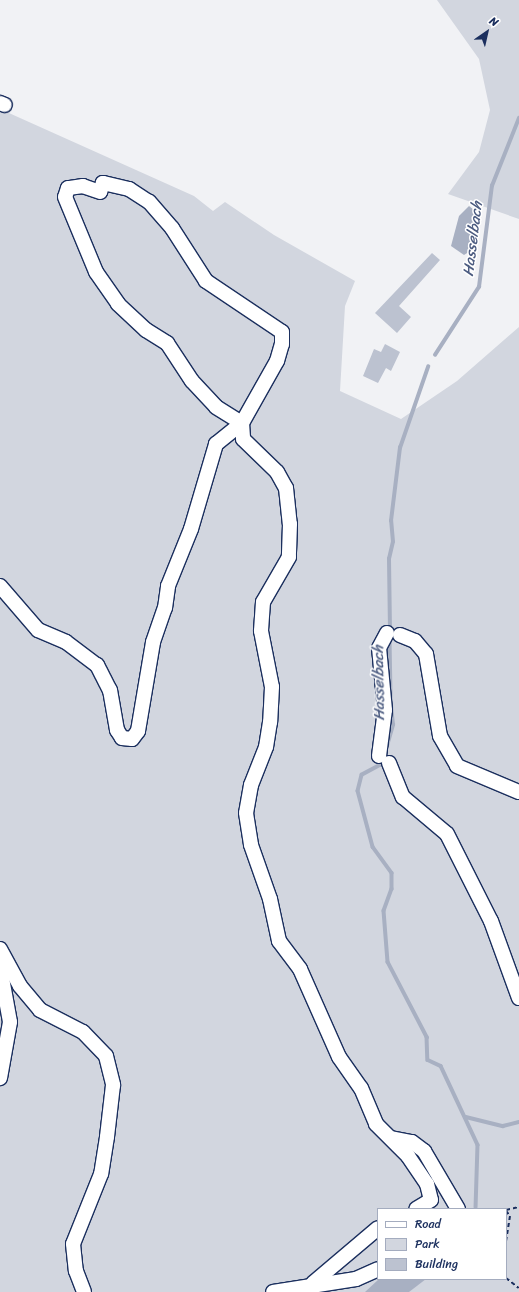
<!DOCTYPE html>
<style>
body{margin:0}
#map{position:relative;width:519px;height:1292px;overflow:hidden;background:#f1f2f5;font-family:Sriracha,sans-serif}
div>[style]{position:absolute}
.green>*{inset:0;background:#d2d6df}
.water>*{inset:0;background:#a8b0c2}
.stream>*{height:3.5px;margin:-1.75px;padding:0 1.75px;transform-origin:1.75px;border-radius:1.75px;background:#a8b0c2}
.building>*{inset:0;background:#bcc2d0}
.path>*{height:2px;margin-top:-1px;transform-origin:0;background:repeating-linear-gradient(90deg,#1b2f5e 0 4px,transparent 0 7px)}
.roads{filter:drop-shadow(1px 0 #1b2f5e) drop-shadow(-1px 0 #1b2f5e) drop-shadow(0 1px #1b2f5e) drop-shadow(0 -1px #1b2f5e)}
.minor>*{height:14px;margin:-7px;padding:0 7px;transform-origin:7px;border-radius:7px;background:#fff}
span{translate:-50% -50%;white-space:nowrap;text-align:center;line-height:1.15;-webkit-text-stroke:3px #fff;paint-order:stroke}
.water-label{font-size:15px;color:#4c5c81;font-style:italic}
.legend{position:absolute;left:377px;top:1208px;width:130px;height:72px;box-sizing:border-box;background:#fff;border:1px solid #a4acbf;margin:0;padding:5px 7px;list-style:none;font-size:12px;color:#1b2f5e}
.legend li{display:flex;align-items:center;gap:8px;height:20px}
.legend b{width:20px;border:1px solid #a4acbf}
.north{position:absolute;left:467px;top:12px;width:40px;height:40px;-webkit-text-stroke:3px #fff;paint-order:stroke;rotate:34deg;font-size:11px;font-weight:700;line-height:16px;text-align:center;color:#1b2f5e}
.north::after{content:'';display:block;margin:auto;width:14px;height:18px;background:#1b2f5e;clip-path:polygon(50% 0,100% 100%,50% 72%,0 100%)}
</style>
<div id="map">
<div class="green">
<div style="clip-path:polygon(437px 0,519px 0,519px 219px,448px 194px,479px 152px,490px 110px,479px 59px)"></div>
<div style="clip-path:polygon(evenodd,0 109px,194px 196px,213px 211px,225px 202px,274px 235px,355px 281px,345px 306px,340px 391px,401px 419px,457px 381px,519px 327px,519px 1292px,0 1292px,0 109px,378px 1209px,506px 1209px,506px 1279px,378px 1279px,378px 1209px)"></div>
</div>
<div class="water">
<div style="clip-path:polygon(469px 206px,479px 214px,475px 248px,464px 255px,451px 246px,459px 216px)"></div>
<div style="clip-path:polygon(379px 1279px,426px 1279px,409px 1292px,365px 1292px)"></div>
</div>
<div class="stream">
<div style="left:435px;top:355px;width:81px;rotate:-57.1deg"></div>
<div style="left:479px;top:287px;width:102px;rotate:-82.7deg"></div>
<div style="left:492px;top:186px;width:73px;rotate:-68.3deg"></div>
<div style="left:390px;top:631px;width:72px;rotate:-90.8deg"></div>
<div style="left:389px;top:559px;width:17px;rotate:-77deg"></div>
<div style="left:393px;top:542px;width:21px;rotate:-95deg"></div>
<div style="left:391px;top:521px;width:74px;rotate:-83deg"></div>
<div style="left:400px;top:448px;width:86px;rotate:-70.9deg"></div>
<div style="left:390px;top:639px;width:60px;rotate:89deg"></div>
<div style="left:387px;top:746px;width:22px;rotate:-74deg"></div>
<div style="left:393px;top:725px;width:18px;rotate:-96deg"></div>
<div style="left:383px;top:760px;width:5px;rotate:112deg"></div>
<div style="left:381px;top:765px;width:21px;rotate:152deg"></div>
<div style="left:362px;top:775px;width:16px;rotate:104deg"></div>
<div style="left:358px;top:791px;width:58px;rotate:75deg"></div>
<div style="left:373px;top:847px;width:32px;rotate:54deg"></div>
<div style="left:392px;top:873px;width:16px;rotate:90deg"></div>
<div style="left:392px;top:889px;width:23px;rotate:110deg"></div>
<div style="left:384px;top:911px;width:51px;rotate:85.5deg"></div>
<div style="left:388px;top:962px;width:85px;rotate:62.5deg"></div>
<div style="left:427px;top:1037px;width:23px;rotate:88deg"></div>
<div style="left:428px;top:1060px;width:14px;rotate:25deg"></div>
<div style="left:441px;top:1066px;width:87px;rotate:64.9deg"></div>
<div style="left:478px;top:1145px;width:62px;rotate:91.8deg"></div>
<div style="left:466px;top:1117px;width:38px;rotate:14deg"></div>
<div style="left:503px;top:1126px;width:16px;rotate:-14deg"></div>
</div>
<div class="building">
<div style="clip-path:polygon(432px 253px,440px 260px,399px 306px,411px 317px,397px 333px,375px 313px)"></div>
<div style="clip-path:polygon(385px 344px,400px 352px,391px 371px,386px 368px,378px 383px,363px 376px,374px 349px,381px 352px)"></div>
</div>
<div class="path">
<div style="left:506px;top:1210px;width:13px;rotate:-13deg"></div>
<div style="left:506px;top:1211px;width:6px;rotate:51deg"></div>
<div style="left:510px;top:1216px;width:25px;rotate:99deg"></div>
<div style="left:506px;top:1278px;width:16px;rotate:38deg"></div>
</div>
<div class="roads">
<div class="minor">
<div style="left:0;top:103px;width:5px;rotate:22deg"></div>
<div style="left:242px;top:423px;width:16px;rotate:86deg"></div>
<div style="left:243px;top:439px;width:47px;rotate:44.1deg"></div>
<div style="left:277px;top:472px;width:18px;rotate:61deg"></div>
<div style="left:286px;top:488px;width:36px;rotate:84deg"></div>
<div style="left:290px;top:524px;width:33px;rotate:92deg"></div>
<div style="left:289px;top:557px;width:52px;rotate:120deg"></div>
<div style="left:263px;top:602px;width:29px;rotate:94deg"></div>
<div style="left:261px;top:631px;width:57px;rotate:78.9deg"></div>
<div style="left:272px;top:687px;width:35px;rotate:93deg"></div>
<div style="left:270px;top:722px;width:25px;rotate:99deg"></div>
<div style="left:266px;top:747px;width:41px;rotate:111.5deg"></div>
<div style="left:251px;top:785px;width:28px;rotate:100deg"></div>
<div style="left:246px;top:813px;width:32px;rotate:81deg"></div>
<div style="left:251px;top:845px;width:57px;rotate:70.6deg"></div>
<div style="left:270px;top:899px;width:43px;rotate:77.9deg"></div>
<div style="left:279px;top:941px;width:35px;rotate:53deg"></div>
<div style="left:300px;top:969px;width:96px;rotate:66.1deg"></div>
<div style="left:339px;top:1057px;width:38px;rotate:55deg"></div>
<div style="left:361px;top:1088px;width:39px;rotate:67deg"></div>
<div style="left:376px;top:1124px;width:45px;rotate:45deg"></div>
<div style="left:408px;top:1156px;width:34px;rotate:56deg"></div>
<div style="left:427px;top:1184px;width:16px;rotate:76deg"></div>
<div style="left:431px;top:1200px;width:17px;rotate:149deg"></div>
<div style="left:0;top:586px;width:58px;rotate:49.2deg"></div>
<div style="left:38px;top:630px;width:30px;rotate:23deg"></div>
<div style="left:66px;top:642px;width:39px;rotate:37deg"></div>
<div style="left:97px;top:665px;width:28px;rotate:63deg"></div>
<div style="left:110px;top:690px;width:41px;rotate:80.1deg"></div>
<div style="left:117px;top:730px;width:9px;rotate:58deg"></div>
<div style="left:122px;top:738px;width:10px;rotate:6deg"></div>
<div style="left:132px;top:739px;width:10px;rotate:-53deg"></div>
<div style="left:138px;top:731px;width:90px;rotate:-80.4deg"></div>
<div style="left:153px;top:642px;width:36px;rotate:-71deg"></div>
<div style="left:165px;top:608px;width:22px;rotate:-82deg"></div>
<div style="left:168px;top:586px;width:61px;rotate:-68deg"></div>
<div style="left:191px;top:529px;width:89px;rotate:-73.6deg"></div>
<div style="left:216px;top:444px;width:33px;rotate:-39deg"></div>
<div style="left:242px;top:423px;width:71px;rotate:-60.6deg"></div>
<div style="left:277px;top:361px;width:18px;rotate:-74deg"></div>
<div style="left:282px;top:344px;width:12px;rotate:-90deg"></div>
<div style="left:282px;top:332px;width:92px;rotate:-146.1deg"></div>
<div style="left:206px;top:281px;width:63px;rotate:-122.7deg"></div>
<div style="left:172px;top:228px;width:35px;rotate:-131deg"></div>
<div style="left:149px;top:202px;width:24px;rotate:-147deg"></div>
<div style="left:129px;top:189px;width:27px;rotate:-167deg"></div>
<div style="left:103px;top:183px;width:9px;rotate:108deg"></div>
<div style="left:100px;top:192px;width:18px;rotate:-161deg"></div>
<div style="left:83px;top:186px;width:15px;rotate:172deg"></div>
<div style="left:68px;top:188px;width:9px;rotate:108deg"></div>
<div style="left:65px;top:197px;width:81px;rotate:67.5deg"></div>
<div style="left:96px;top:272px;width:39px;rotate:55deg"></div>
<div style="left:118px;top:304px;width:38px;rotate:43deg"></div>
<div style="left:146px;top:330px;width:25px;rotate:32deg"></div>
<div style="left:167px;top:343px;width:45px;rotate:56.7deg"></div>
<div style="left:192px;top:381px;width:35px;rotate:47deg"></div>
<div style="left:216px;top:407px;width:31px;rotate:32deg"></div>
<div style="left:400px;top:635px;width:16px;rotate:22deg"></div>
<div style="left:415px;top:641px;width:17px;rotate:50deg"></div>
<div style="left:426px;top:654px;width:83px;rotate:80.3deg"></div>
<div style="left:440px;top:736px;width:34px;rotate:60deg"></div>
<div style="left:457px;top:766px;width:67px;rotate:22.8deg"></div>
<div style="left:379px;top:756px;width:46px;rotate:-82.6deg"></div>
<div style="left:385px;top:710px;width:62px;rotate:-95.5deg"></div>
<div style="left:379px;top:648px;width:17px;rotate:-62deg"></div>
<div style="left:389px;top:763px;width:37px;rotate:68deg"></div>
<div style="left:403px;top:797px;width:57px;rotate:40.1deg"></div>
<div style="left:447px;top:834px;width:97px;rotate:63.2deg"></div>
<div style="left:491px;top:921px;width:82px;rotate:70deg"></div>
<div style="left:0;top:949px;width:42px;rotate:61.6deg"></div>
<div style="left:20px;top:986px;width:31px;rotate:50deg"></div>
<div style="left:40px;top:1010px;width:48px;rotate:27.1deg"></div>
<div style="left:83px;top:1032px;width:33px;rotate:46deg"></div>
<div style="left:106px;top:1056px;width:30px;rotate:76deg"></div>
<div style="left:113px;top:1085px;width:52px;rotate:96.6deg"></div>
<div style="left:107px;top:1137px;width:37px;rotate:99deg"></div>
<div style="left:101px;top:1174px;width:75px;rotate:111.8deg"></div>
<div style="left:73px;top:1244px;width:27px;rotate:84deg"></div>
<div style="left:76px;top:1271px;width:22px;rotate:69deg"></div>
<div style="left:0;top:967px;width:56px;rotate:79.7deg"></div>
<div style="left:10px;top:1022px;width:57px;rotate:100.1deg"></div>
<div style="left:391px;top:1138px;width:21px;rotate:11deg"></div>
<div style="left:412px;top:1142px;width:15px;rotate:37deg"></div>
<div style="left:424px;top:1151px;width:67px;rotate:59.6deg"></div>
<div style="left:313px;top:1283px;width:85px;rotate:-40.2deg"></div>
<div style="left:273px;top:1292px;width:84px;rotate:-8.9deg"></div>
<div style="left:356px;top:1279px;width:24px;rotate:-24deg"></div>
</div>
</div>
<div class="water-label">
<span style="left:473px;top:239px;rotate:-83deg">Hasselbach</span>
<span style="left:379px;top:683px;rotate:-91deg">Hasselbach</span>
</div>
<ul class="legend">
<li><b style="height:5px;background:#fff"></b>Road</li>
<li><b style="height:11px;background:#d2d6df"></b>Park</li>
<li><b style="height:11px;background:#bcc2d0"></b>Building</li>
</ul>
<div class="north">N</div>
</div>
